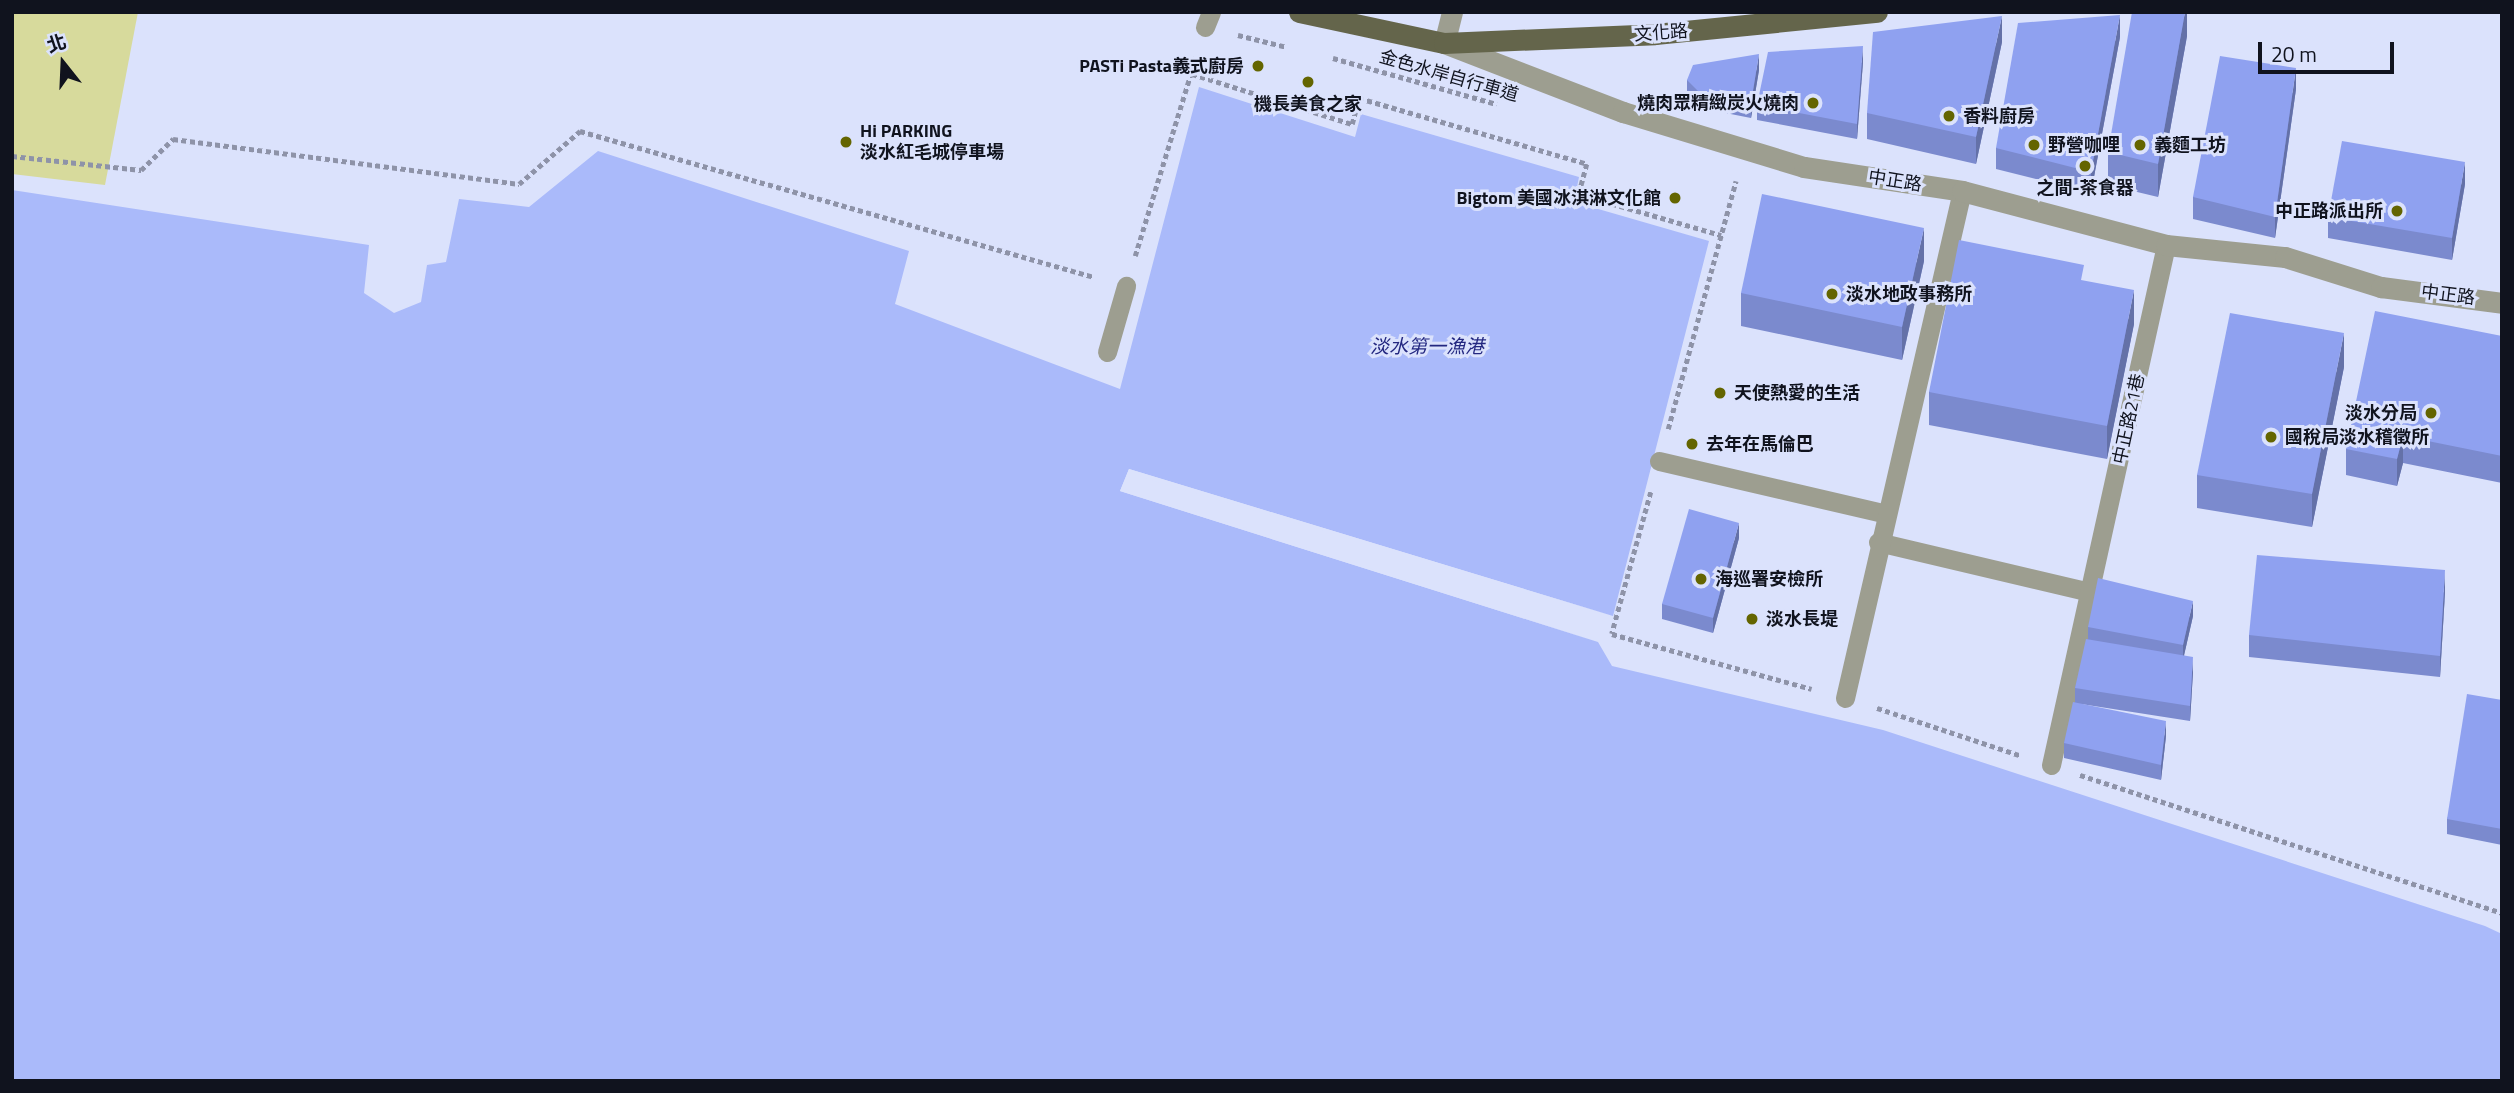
<!DOCTYPE html>
<meta charset="utf-8">
<style>
body{margin:0}
#map{position:relative;width:2514px;height:1093px;overflow:hidden;background:#dbe2fc;font-family:"Titillium Web","Noto Sans TC",sans-serif}
div>[style]{position:absolute}
.green>*{inset:0;background:#d7da9c}
.water>*{inset:0;background:#aabafa}
.pier>*{inset:0;background:#dbe2fc}
.path>*{height:4.5px;margin-top:-2.25px;transform-origin:0;background:repeating-linear-gradient(90deg,#8e93a8 0 5px,transparent 0 8.5px)}
.lane>*{height:19px;margin:-9.5px;padding:0 9.5px;transform-origin:9.5px;border-radius:9.5px;background:#9d9e90}
.street>*{height:21px;margin:-10.5px;padding:0 10.5px;transform-origin:10.5px;border-radius:10.5px;background:#9d9e90}
.primary>*{height:21px;margin:-10.5px;padding:0 10.5px;transform-origin:10.5px;border-radius:10.5px;background:#64654b}
.wall>*{inset:0;background:#7b8ace}
.shaded-wall>*{inset:0;background:#6471a8}
.building>*{inset:0;background:#8fa1f0}
.dots>*{width:19px;height:19px;translate:-50% -50%;box-sizing:border-box;border:4px solid #dbe2fc;border-radius:50%}
span{translate:-50% -50%;white-space:nowrap;text-align:center;line-height:1.15;-webkit-text-stroke:6px #dbe2fc;paint-order:stroke}
.street-label{font-size:18px;color:#10131e}
.poi-label{font-size:18px;color:#10131e;font-weight:700}
.right{translate:-100% -50%;text-align:right}
.left{translate:0 -50%;text-align:left}
.water-label{font-size:19px;color:#232780;font-style:italic}
.frame{position:absolute;inset:0;border:14px solid #10131e;pointer-events:none}
.north{position:absolute;left:28px;top:28px;width:70px;height:70px;-webkit-text-stroke:5px #dbe2fc;paint-order:stroke;rotate:342deg;font-size:19px;font-weight:700;line-height:28px;text-align:center;color:#10131e}
.north::after{content:'';display:block;margin:auto;width:24px;height:32px;background:#10131e;clip-path:polygon(50% 0,100% 100%,50% 72%,0 100%)}
.scale{position:absolute;left:2258px;top:42px;width:136px;height:32px;box-sizing:border-box;border:4px solid #10131e;border-top:0;padding-left:9px;font-size:21px;line-height:24px;white-space:nowrap;color:#10131e;-webkit-text-stroke:5px #dbe2fc;paint-order:stroke}
</style>
<div id="map">
<div class="green">
<div style="clip-path:polygon(12px 12px,138px 12px,105px 185px,12px 174px)"></div>
</div>
<div class="water">
<div style="clip-path:polygon(1199px 87px,1355px 137px,1361px 114px,1579px 177px,1574px 202px,1709px 241px,1613px 616px,1129px 469px,1120px 491px,1598px 642px,1612px 666px,1883px 730px,2485px 926px,2502px 934px,2502px 1081px,12px 1081px,12px 190px,369px 245px,364px 293px,394px 313px,421px 302px,427px 265px,446px 262px,459px 199px,529px 207px,598px 151px,909px 251px,895px 304px,1120px 389px)"></div>
</div>
<div class="pier">
<div style="clip-path:polygon(1129px 469px,1613px 616px,1131px 474px,1125px 489px,1598px 642px,1120px 491px)"></div>
</div>
<div class="path">
<div style="left:1238px;top:35px;width:50px;rotate:13.8deg"></div>
<div style="left:1333px;top:58px;width:170px;rotate:15.7deg"></div>
<div style="left:1192px;top:74px;width:168px;rotate:17.4deg"></div>
<div style="left:1352px;top:124px;width:27px;rotate:-75deg"></div>
<div style="left:1359px;top:98px;width:237px;rotate:16.1deg"></div>
<div style="left:1587px;top:164px;width:31px;rotate:105deg"></div>
<div style="left:1579px;top:194px;width:148px;rotate:16.1deg"></div>
<div style="left:12px;top:156px;width:130px;rotate:6.2deg"></div>
<div style="left:141px;top:170px;width:45px;rotate:-44.1deg"></div>
<div style="left:173px;top:139px;width:349px;rotate:7.4deg"></div>
<div style="left:519px;top:184px;width:81px;rotate:-41deg"></div>
<div style="left:580px;top:131px;width:534px;rotate:15.86deg"></div>
<div style="left:1135px;top:256px;width:208px;rotate:-73deg"></div>
<div style="left:1668px;top:429px;width:257px;rotate:-74.7deg"></div>
<div style="left:1651px;top:492px;width:147px;rotate:105.4deg"></div>
<div style="left:1612px;top:634px;width:207px;rotate:15.4deg"></div>
<div style="left:1877px;top:708px;width:150px;rotate:18.3deg"></div>
<div style="left:2080px;top:775px;width:444px;rotate:18.1deg"></div>
</div>
<div class="lane">
<div style="left:1205px;top:27px;width:16px;rotate:-68deg"></div>
<div style="left:1107px;top:352px;width:69px;rotate:-73.9deg"></div>
<div style="left:1659px;top:461px;width:233px;rotate:13.1deg"></div>
<div style="left:1878px;top:542px;width:221px;rotate:13.3deg"></div>
<div style="left:1845px;top:698px;width:520px;rotate:-77.01deg"></div>
<div style="left:2051px;top:765px;width:533px;rotate:-77.53deg"></div>
</div>
<div class="street">
<div style="left:1452px;top:12px;width:32px;rotate:104deg"></div>
<div style="left:1444px;top:43px;width:192px;rotate:21.1deg"></div>
<div style="left:1623px;top:112px;width:189px;rotate:16.9deg"></div>
<div style="left:1804px;top:167px;width:160px;rotate:8.6deg"></div>
<div style="left:1962px;top:191px;width:211px;rotate:14.8deg"></div>
<div style="left:2166px;top:245px;width:120px;rotate:5.8deg"></div>
<div style="left:2285px;top:257px;width:101px;rotate:17.4deg"></div>
<div style="left:2381px;top:287px;width:122px;rotate:7.5deg"></div>
</div>
<div class="primary">
<div style="left:1299px;top:12px;width:148px;rotate:12.1deg"></div>
<div style="left:1444px;top:43px;width:211px;rotate:-2.4deg"></div>
<div style="left:1655px;top:34px;width:223px;rotate:-5.7deg"></div>
</div>
<div class="wall">
<div style="clip-path:polygon(2187px 12px,2187px 36px,2158px 197px,2108px 185px,2108px 152px)"></div>
<div style="clip-path:polygon(2120px 37px,2091px 193px,1996px 169px,1996px 148px)"></div>
<div style="clip-path:polygon(2002px 42px,1976px 164px,1867px 139px,1867px 113px)"></div>
<div style="clip-path:polygon(1863px 62px,1857px 139px,1757px 120px,1757px 105px)"></div>
<div style="clip-path:polygon(1759px 70px,1751px 118px,1700px 108px,1687px 95px,1687px 80px)"></div>
<div style="clip-path:polygon(2296px 89px,2275px 238px,2193px 219px,2193px 197px)"></div>
<div style="clip-path:polygon(2465px 184px,2452px 260px,2328px 238px,2328px 217px)"></div>
<div style="clip-path:polygon(2502px 245px,2502px 271px,2500px 270px,2500px 255px)"></div>
<div style="clip-path:polygon(1924px 261px,1902px 360px,1741px 326px,1741px 293px)"></div>
<div style="clip-path:polygon(2084px 281px,2134px 324px,2107px 459px,1929px 425px,1929px 392px)"></div>
<div style="clip-path:polygon(2502px 336px,2502px 483px,2403px 463px,2397px 486px,2346px 475px,2346px 449px)"></div>
<div style="clip-path:polygon(2344px 367px,2312px 527px,2197px 508px,2197px 475px)"></div>
<div style="clip-path:polygon(1739px 538px,1713px 633px,1662px 619px,1662px 604px)"></div>
<div style="clip-path:polygon(2445px 592px,2440px 677px,2249px 657px,2249px 635px)"></div>
<div style="clip-path:polygon(2193px 616px,2184px 655px,2193px 672px,2190px 721px,2081px 704px,2166px 736px,2161px 780px,2064px 758px,2064px 743px,2075px 703px,2075px 688px,2088px 639px,2088px 627px)"></div>
<div style="clip-path:polygon(2502px 700px,2502px 845px,2447px 834px,2447px 819px)"></div>
</div>
<div class="shaded-wall">
<div style="clip-path:polygon(2185px 12px,2187px 12px,2187px 36px,2158px 197px,2158px 164px)"></div>
<div style="clip-path:polygon(2120px 15px,2120px 37px,2091px 193px,2091px 172px)"></div>
<div style="clip-path:polygon(2002px 16px,2002px 42px,1976px 164px,1976px 137px)"></div>
<div style="clip-path:polygon(1863px 46px,1863px 62px,1857px 139px,1857px 124px)"></div>
<div style="clip-path:polygon(1759px 54px,1759px 70px,1751px 118px,1751px 103px)"></div>
<div style="clip-path:polygon(2296px 68px,2296px 89px,2275px 238px,2275px 217px)"></div>
<div style="clip-path:polygon(2465px 162px,2465px 184px,2452px 260px,2452px 238px)"></div>
<div style="clip-path:polygon(1924px 228px,1924px 261px,1902px 360px,1902px 327px)"></div>
<div style="clip-path:polygon(2134px 290px,2134px 324px,2107px 459px,2107px 426px)"></div>
<div style="clip-path:polygon(2344px 333px,2344px 367px,2312px 527px,2312px 494px)"></div>
<div style="clip-path:polygon(2403px 436px,2403px 463px,2397px 486px,2397px 459px)"></div>
<div style="clip-path:polygon(1739px 523px,1739px 538px,1713px 633px,1713px 618px)"></div>
<div style="clip-path:polygon(2445px 570px,2445px 592px,2440px 677px,2440px 656px)"></div>
<div style="clip-path:polygon(2193px 601px,2193px 616px,2183px 660px,2183px 645px)"></div>
<div style="clip-path:polygon(2193px 657px,2193px 672px,2190px 721px,2190px 706px)"></div>
<div style="clip-path:polygon(2166px 721px,2166px 736px,2161px 780px,2161px 765px)"></div>
</div>
<div class="building">
<div style="clip-path:polygon(2132px 12px,2185px 12px,2158px 164px,2108px 152px)"></div>
<div style="clip-path:polygon(2120px 15px,2091px 172px,1996px 148px,2018px 23px)"></div>
<div style="clip-path:polygon(2002px 16px,1976px 137px,1867px 113px,1873px 32px)"></div>
<div style="clip-path:polygon(1863px 46px,1857px 124px,1757px 105px,1768px 52px)"></div>
<div style="clip-path:polygon(1759px 54px,1751px 103px,1700px 93px,1687px 80px,1693px 65px)"></div>
<div style="clip-path:polygon(2220px 56px,2296px 68px,2275px 217px,2193px 197px)"></div>
<div style="clip-path:polygon(2342px 141px,2465px 162px,2452px 238px,2328px 217px)"></div>
<div style="clip-path:polygon(1762px 194px,1924px 228px,1902px 327px,1741px 293px)"></div>
<div style="clip-path:polygon(1959px 240px,2084px 265px,2081px 280px,2134px 290px,2107px 426px,1929px 392px)"></div>
<div style="clip-path:polygon(2375px 311px,2502px 336px,2502px 456px,2403px 436px,2397px 459px,2346px 449px)"></div>
<div style="clip-path:polygon(2230px 313px,2344px 333px,2312px 494px,2197px 475px)"></div>
<div style="clip-path:polygon(1689px 509px,1739px 523px,1713px 618px,1662px 604px)"></div>
<div style="clip-path:polygon(2257px 555px,2445px 570px,2440px 656px,2249px 635px)"></div>
<div style="clip-path:polygon(2098px 578px,2193px 601px,2183px 645px,2088px 627px)"></div>
<div style="clip-path:polygon(2086px 639px,2193px 657px,2190px 706px,2075px 688px)"></div>
<div style="clip-path:polygon(2467px 694px,2502px 700px,2502px 829px,2447px 819px)"></div>
<div style="clip-path:polygon(2073px 702px,2166px 721px,2161px 765px,2064px 743px)"></div>
</div>
<div class="dots">
<div style="left:1258px;top:66px;background:#646500"></div>
<div style="left:1308px;top:82px;background:#646500"></div>
<div style="left:1813px;top:103px;background:#646500"></div>
<div style="left:1949px;top:116px;background:#646500"></div>
<div style="left:846px;top:142px;background:#646500"></div>
<div style="left:2034px;top:145px;background:#646500"></div>
<div style="left:2140px;top:145px;background:#646500"></div>
<div style="left:2085px;top:166px;background:#646500"></div>
<div style="left:1675px;top:198px;background:#646500"></div>
<div style="left:2397px;top:211px;background:#646500"></div>
<div style="left:1832px;top:294px;background:#646500"></div>
<div style="left:1720px;top:393px;background:#646500"></div>
<div style="left:2431px;top:413px;background:#646500"></div>
<div style="left:2271px;top:437px;background:#646500"></div>
<div style="left:1692px;top:444px;background:#646500"></div>
<div style="left:1701px;top:579px;background:#646500"></div>
<div style="left:1752px;top:619px;background:#646500"></div>
</div>
<div class="street-label">
<span style="left:1661px;top:33px;rotate:-4deg">文化路</span>
<span style="left:1449px;top:76px;rotate:16deg">金色水岸自行車道</span>
<span style="left:1895px;top:181px;rotate:9deg">中正路</span>
<span style="left:2448px;top:295px;rotate:7deg">中正路</span>
<span style="left:2129px;top:419px;rotate:-78deg">中正路21巷</span>
</div>
<div class="poi-label">
<span class="right" style="left:1244px;top:66px">PASTi Pasta義式廚房</span>
<span class="right" style="left:1799px;top:103px">燒肉眾精緻炭火燒肉</span>
<span style="left:1308px;top:104px">機長美食之家</span>
<span class="left" style="left:1963px;top:116px">香料廚房</span>
<span class="left" style="left:860px;top:142px">Hi PARKING<br>淡水紅毛城停車場</span>
<span class="left" style="left:2048px;top:145px">野營咖哩</span>
<span class="left" style="left:2154px;top:145px">義麵工坊</span>
<span style="left:2085px;top:188px">之間-茶食器</span>
<span class="right" style="left:1661px;top:198px">Bigtom 美國冰淇淋文化館</span>
<span class="right" style="left:2383px;top:211px">中正路派出所</span>
<span class="left" style="left:1846px;top:294px">淡水地政事務所</span>
<span class="left" style="left:1734px;top:393px">天使熱愛的生活</span>
<span class="right" style="left:2417px;top:413px">淡水分局</span>
<span class="left" style="left:2285px;top:437px">國稅局淡水稽徵所</span>
<span class="left" style="left:1706px;top:444px">去年在馬倫巴</span>
<span class="left" style="left:1715px;top:579px">海巡署安檢所</span>
<span class="left" style="left:1766px;top:619px">淡水長堤</span>
</div>
<div class="water-label">
<span style="left:1427px;top:346px">淡水第一漁港</span>
</div>
<div class="frame"></div>
<div class="north">北</div>
<div class="scale">20 m</div>
</div>
